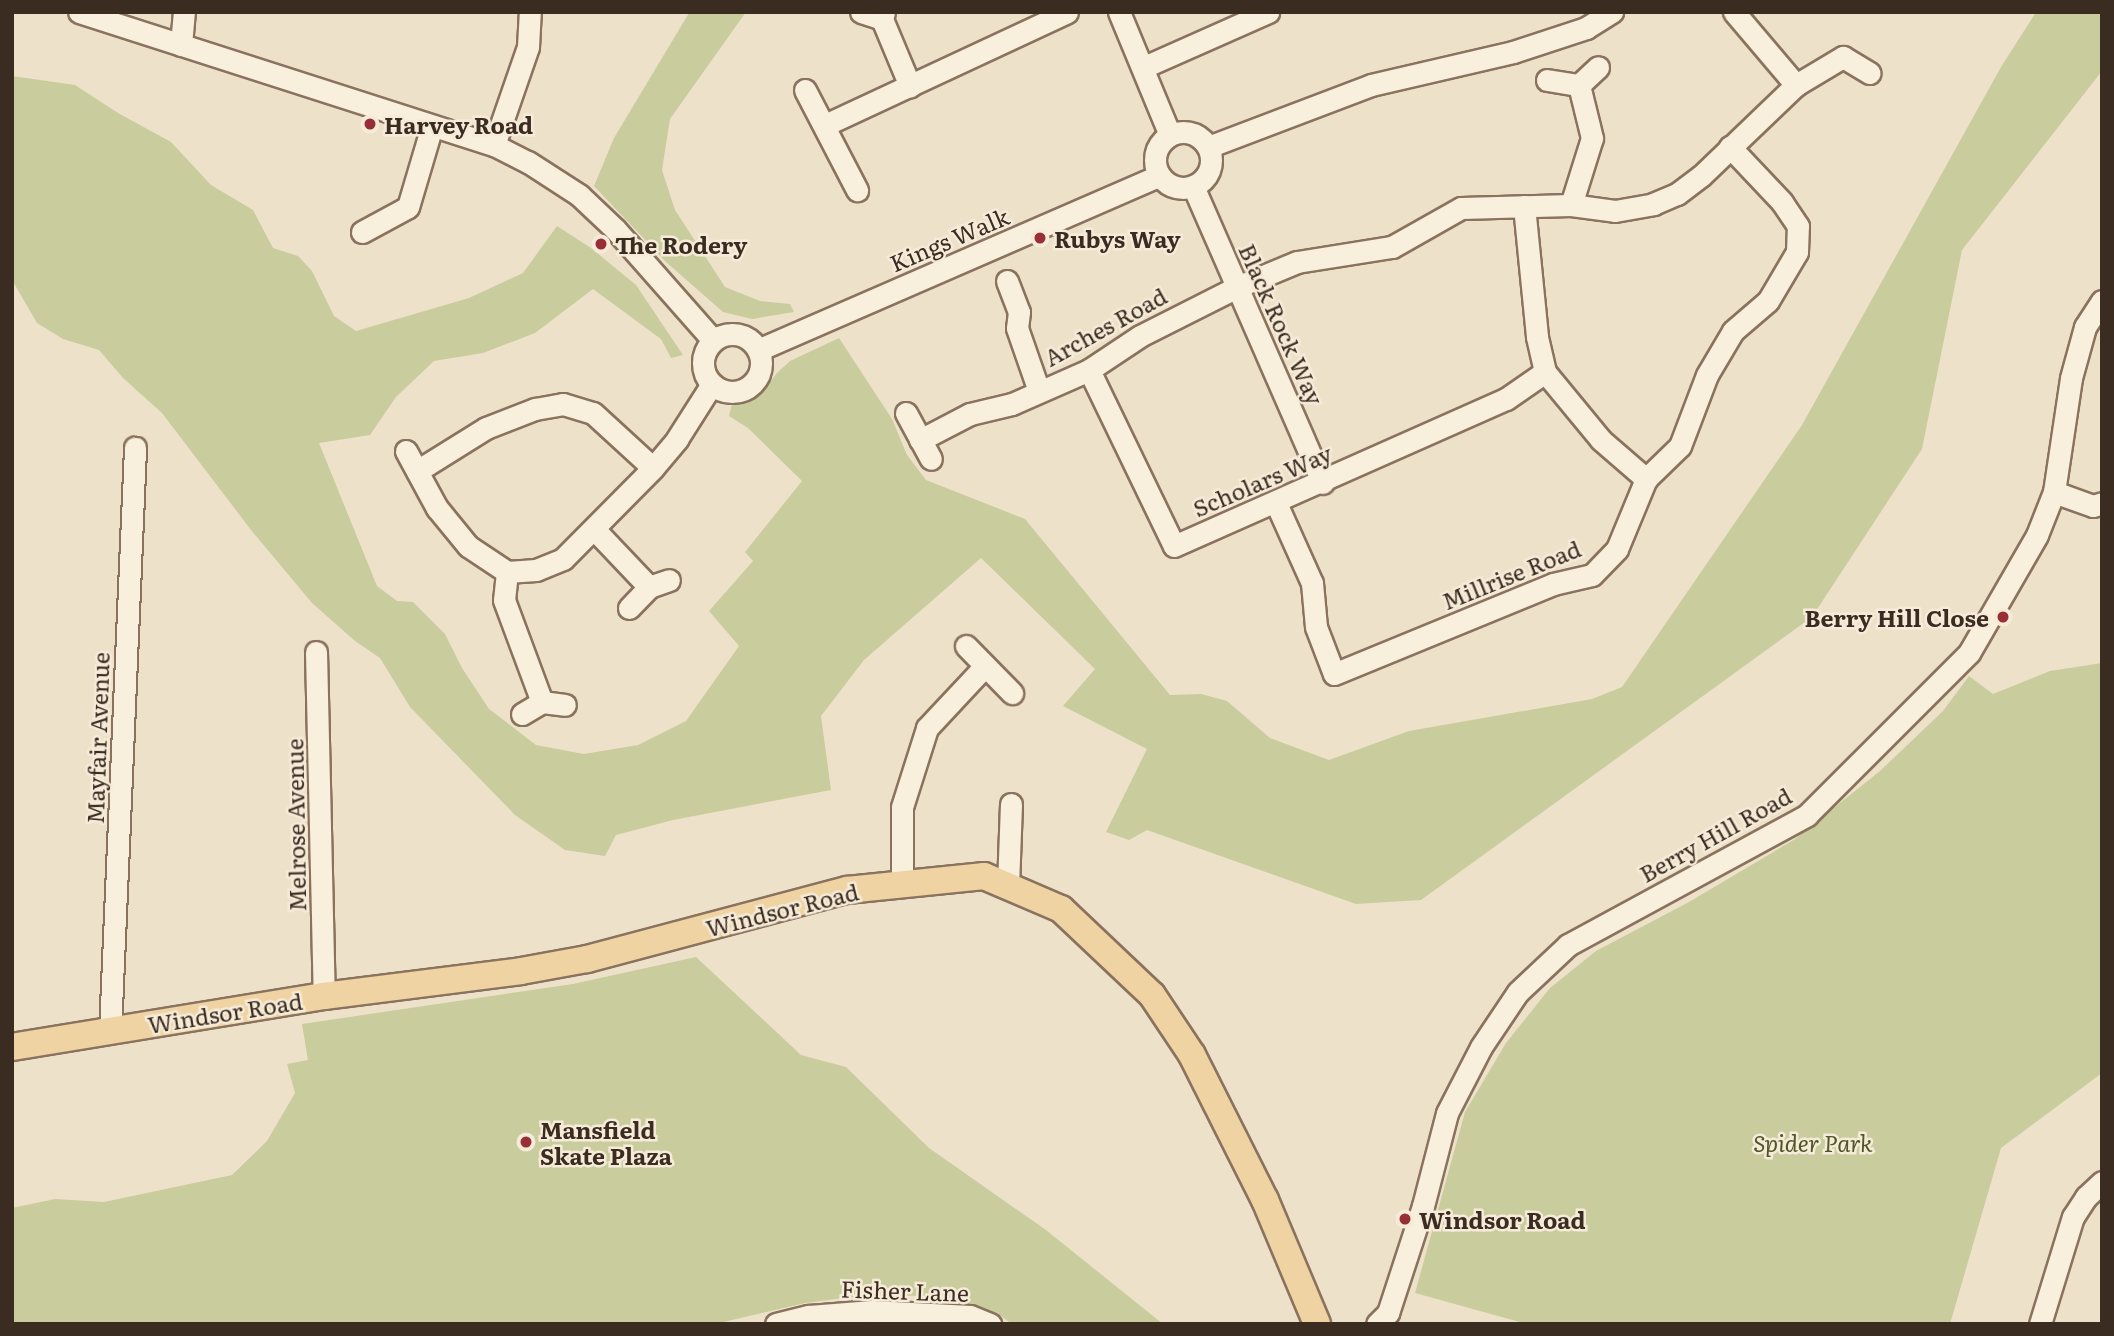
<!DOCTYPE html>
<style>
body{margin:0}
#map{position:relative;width:2114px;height:1336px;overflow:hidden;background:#eee1c9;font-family:Literata,serif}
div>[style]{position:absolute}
.green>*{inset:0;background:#c9cc9d}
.roads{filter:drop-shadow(2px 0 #8a735e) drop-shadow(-2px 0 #8a735e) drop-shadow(0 2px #8a735e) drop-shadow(0 -2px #8a735e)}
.minor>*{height:21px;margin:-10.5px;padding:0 10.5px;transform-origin:10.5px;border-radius:10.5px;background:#f8efdc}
.minor>.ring{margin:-10.5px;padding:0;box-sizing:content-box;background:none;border:21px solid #f8efdc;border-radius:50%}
.major>*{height:26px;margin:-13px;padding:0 13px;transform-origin:13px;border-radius:13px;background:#efd3a3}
.dots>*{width:19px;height:19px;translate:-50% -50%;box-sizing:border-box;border:4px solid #f5ebd8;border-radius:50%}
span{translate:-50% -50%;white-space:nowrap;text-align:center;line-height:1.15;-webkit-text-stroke:5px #f5ebd8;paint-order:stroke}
.poi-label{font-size:23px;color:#3b2c21;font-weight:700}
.left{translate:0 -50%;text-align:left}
.right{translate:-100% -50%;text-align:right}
.street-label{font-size:23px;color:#3b2c21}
.park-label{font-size:23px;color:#4e5728;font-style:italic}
.frame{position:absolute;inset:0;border:14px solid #3b2c21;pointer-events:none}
</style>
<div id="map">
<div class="green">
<div style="clip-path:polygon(746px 12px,670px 119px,662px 170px,675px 210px,725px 287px,760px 301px,790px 304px,794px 312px,752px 319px,723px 312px,666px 262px,594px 186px,614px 138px,689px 13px)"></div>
<div style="clip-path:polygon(2036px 12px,2102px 12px,2102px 71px,1962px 250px,1922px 449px,1812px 617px,1421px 900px,1356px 904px,1147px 830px,1129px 840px,1106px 832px,1147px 749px,1063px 706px,1095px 669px,981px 558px,864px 660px,821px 716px,831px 790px,673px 820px,616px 835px,605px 856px,565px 850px,515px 815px,410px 707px,380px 658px,355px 641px,312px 603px,251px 530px,162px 413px,123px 378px,99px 350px,63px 339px,37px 323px,12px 280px,12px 76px,75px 85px,118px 113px,171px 142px,211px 185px,253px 210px,273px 248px,298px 256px,312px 271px,334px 316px,356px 331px,469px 298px,523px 273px,557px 226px,591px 248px,636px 285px,683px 355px,671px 358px,661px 339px,593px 289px,535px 333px,483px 353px,434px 361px,396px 397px,370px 435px,319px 443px,377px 586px,397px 601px,413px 602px,445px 634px,462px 668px,489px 709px,536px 745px,584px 754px,638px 745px,686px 721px,739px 646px,709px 611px,753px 561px,745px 552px,802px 481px,748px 428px,729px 416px,732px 404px,748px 403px,762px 394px,776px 374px,790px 361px,839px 338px,892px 419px,907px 455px,926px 480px,1025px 519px,1170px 695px,1201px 694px,1227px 701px,1270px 738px,1329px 760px,1409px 731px,1592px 699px,1622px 687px,1802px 425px,2001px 67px)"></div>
<div style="clip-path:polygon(2102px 663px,2102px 1073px,2001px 1148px,1950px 1324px,1527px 1324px,1415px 1293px,1465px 1112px,1506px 1043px,1550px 988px,1596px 951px,1689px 902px,1795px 839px,1880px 771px,1943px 711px,1969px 676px,1993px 694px,2050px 671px)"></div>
<div style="clip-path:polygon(696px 957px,801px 1055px,846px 1067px,929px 1148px,1046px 1230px,1163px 1324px,1012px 1324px,997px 1313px,925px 1296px,867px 1295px,805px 1303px,715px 1324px,12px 1324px,12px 1208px,55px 1199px,104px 1202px,232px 1175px,267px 1141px,295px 1093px,287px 1064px,308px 1060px,302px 1024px,573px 984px)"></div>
</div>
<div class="roads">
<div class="minor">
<div style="left:79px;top:12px;width:436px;rotate:17.8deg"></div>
<div style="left:494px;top:145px;width:38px;rotate:27deg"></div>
<div style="left:528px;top:162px;width:61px;rotate:32.9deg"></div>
<div style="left:579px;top:195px;width:50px;rotate:43.4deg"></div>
<div style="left:615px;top:229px;width:148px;rotate:48.6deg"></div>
<div style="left:861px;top:12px;width:22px;rotate:18deg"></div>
<div style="left:884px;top:12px;width:7px;rotate:106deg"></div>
<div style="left:882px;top:19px;width:73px;rotate:67.3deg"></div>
<div style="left:1119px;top:12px;width:133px;rotate:67.5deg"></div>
<div style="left:1734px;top:12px;width:96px;rotate:49.7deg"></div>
<div style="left:181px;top:45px;width:33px;rotate:-85deg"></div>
<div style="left:1144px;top:67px;width:136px;rotate:-23.9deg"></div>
<div style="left:1547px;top:80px;width:32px;rotate:9deg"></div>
<div style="left:1579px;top:85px;width:26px;rotate:-43deg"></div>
<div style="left:805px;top:90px;width:113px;rotate:62.5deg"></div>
<div style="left:825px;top:125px;width:267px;rotate:-25deg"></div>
<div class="ring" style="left:1155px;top:132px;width:35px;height:35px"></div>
<div style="left:494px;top:145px;width:104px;rotate:-70.9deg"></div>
<div style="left:528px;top:47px;width:35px;rotate:-87deg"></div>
<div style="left:1208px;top:147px;width:174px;rotate:-20.8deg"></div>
<div style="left:1371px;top:85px;width:146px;rotate:-13.1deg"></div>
<div style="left:1513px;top:52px;width:77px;rotate:-18.2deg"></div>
<div style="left:1586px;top:28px;width:31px;rotate:-32deg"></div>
<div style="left:1193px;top:186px;width:324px;rotate:66.4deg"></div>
<div style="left:1571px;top:205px;width:70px;rotate:-72.6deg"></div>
<div style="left:1592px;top:138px;width:55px;rotate:-103.8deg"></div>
<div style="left:1524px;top:206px;width:132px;rotate:84.3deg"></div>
<div style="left:1537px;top:337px;width:36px;rotate:77deg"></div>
<div style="left:1545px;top:372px;width:88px;rotate:50.5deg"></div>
<div style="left:1601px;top:440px;width:60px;rotate:40.9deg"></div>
<div style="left:362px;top:232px;width:52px;rotate:-28.5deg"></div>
<div style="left:408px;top:207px;width:84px;rotate:-73.5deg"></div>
<div style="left:1007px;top:281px;width:33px;rotate:69deg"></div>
<div style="left:1019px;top:312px;width:16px;rotate:97deg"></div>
<div style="left:1017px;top:328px;width:67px;rotate:70.8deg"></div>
<div class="ring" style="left:703px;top:334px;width:37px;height:37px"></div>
<div style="left:758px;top:350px;width:438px;rotate:-23.5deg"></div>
<div style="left:1089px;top:370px;width:195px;rotate:64.2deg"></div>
<div style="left:1174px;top:546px;width:363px;rotate:-23.9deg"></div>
<div style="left:1506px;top:399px;width:47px;rotate:-34.7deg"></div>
<div style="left:906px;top:413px;width:52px;rotate:61.5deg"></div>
<div style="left:920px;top:440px;width:56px;rotate:-27.5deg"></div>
<div style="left:970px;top:414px;width:43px;rotate:-13.4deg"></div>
<div style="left:1012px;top:404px;width:84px;rotate:-23.8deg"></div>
<div style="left:1089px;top:370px;width:61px;rotate:-33.7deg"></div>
<div style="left:1140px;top:336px;width:109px;rotate:-26.8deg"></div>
<div style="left:1237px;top:287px;width:65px;rotate:-22.6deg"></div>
<div style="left:1297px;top:262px;width:96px;rotate:-9deg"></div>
<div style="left:1392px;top:247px;width:79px;rotate:-29.5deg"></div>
<div style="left:1461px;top:208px;width:110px;rotate:-1.6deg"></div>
<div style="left:1571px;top:205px;width:44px;rotate:7.8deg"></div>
<div style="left:1615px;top:211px;width:39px;rotate:-10deg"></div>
<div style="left:1653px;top:204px;width:26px;rotate:-23deg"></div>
<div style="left:1677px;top:194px;width:30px;rotate:-37deg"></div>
<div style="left:1701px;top:176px;width:132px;rotate:-43.8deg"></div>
<div style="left:1796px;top:85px;width:55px;rotate:-30.8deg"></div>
<div style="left:1843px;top:57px;width:31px;rotate:31deg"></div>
<div style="left:406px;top:451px;width:65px;rotate:61.5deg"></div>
<div style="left:437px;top:508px;width:49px;rotate:50.8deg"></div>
<div style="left:468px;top:546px;width:47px;rotate:33.7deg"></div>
<div style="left:417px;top:471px;width:81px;rotate:-31.9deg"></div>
<div style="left:486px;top:428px;width:53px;rotate:-21.2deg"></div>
<div style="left:535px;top:409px;width:28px;rotate:-10deg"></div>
<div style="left:563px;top:404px;width:31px;rotate:17deg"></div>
<div style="left:593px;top:413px;width:81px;rotate:42.5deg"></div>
<div style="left:2054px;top:492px;width:41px;rotate:19.7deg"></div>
<div style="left:2093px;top:506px;width:9px;rotate:-18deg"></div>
<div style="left:1276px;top:503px;width:88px;rotate:65.8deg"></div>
<div style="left:1312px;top:583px;width:44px;rotate:84.8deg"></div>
<div style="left:1316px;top:627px;width:50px;rotate:69deg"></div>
<div style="left:1334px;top:674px;width:237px;rotate:-22.3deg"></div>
<div style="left:1553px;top:584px;width:40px;rotate:-13deg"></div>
<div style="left:1592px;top:575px;width:36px;rotate:-46deg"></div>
<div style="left:1617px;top:549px;width:76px;rotate:-67.5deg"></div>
<div style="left:1646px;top:479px;width:47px;rotate:-44.1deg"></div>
<div style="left:1680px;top:446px;width:76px;rotate:-69.2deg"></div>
<div style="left:1707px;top:375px;width:51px;rotate:-59.4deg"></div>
<div style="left:1733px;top:331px;width:46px;rotate:-40.6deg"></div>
<div style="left:1768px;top:301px;width:57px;rotate:-59.4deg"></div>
<div style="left:1797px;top:252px;width:26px;rotate:-88deg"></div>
<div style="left:1798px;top:226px;width:29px;rotate:-124deg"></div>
<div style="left:1782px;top:202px;width:76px;rotate:-133.4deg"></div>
<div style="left:594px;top:529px;width:80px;rotate:46.5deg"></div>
<div style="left:507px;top:572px;width:29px;rotate:-4deg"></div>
<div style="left:536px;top:570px;width:29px;rotate:-22deg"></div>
<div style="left:563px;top:559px;width:128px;rotate:-45.3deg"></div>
<div style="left:653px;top:468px;width:38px;rotate:-50deg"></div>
<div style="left:677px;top:439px;width:65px;rotate:-57.5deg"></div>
<div style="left:507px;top:572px;width:28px;rotate:96deg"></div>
<div style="left:504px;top:600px;width:109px;rotate:69.6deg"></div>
<div style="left:629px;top:608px;width:29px;rotate:-46deg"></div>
<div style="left:649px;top:587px;width:21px;rotate:-19deg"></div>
<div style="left:966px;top:646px;width:66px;rotate:45.6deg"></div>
<div style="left:316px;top:652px;width:344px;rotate:88.7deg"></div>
<div style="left:522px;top:714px;width:23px;rotate:-31deg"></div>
<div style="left:542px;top:702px;width:23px;rotate:7deg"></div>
<div style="left:902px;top:884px;width:77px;rotate:-90deg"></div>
<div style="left:902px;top:807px;width:83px;rotate:-72.4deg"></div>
<div style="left:927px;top:728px;width:85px;rotate:-46.9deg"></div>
<div style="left:1008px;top:886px;width:82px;rotate:-87.9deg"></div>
<div style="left:110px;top:1031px;width:584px;rotate:-87.54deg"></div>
<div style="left:776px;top:1324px;width:34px;rotate:-14deg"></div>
<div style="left:809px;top:1316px;width:63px;rotate:-4.5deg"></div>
<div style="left:872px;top:1311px;width:98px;rotate:2.9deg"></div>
<div style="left:970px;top:1316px;width:22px;rotate:22deg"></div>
<div style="left:1377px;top:1324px;width:16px;rotate:-45deg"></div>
<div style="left:1388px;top:1313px;width:113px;rotate:-71.9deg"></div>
<div style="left:1423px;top:1206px;width:96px;rotate:-75.5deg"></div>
<div style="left:1447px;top:1113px;width:74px;rotate:-62.7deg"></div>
<div style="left:1481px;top:1047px;width:66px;rotate:-56.1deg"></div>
<div style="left:1518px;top:992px;width:69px;rotate:-43.2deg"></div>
<div style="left:1568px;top:945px;width:272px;rotate:-28.5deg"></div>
<div style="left:1807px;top:815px;width:229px;rotate:-45deg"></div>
<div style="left:1969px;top:653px;width:136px;rotate:-60deg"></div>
<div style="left:2037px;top:535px;width:46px;rotate:-68.4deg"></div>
<div style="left:2054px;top:492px;width:115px;rotate:-81.5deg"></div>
<div style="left:2071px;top:378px;width:53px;rotate:-74.6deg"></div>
<div style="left:2085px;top:327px;width:31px;rotate:-57deg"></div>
<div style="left:2040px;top:1324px;width:112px;rotate:-72.9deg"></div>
<div style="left:2073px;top:1217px;width:24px;rotate:-57deg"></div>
<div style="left:2086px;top:1197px;width:22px;rotate:-43deg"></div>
</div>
<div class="major">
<div style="left:12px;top:1047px;width:316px;rotate:-9.3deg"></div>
<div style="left:324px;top:996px;width:199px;rotate:-7.2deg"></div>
<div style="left:521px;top:971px;width:67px;rotate:-10.3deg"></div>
<div style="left:587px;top:959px;width:269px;rotate:-14.9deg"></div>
<div style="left:847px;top:890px;width:138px;rotate:-5.8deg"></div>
<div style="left:984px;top:876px;width:84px;rotate:23.2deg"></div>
<div style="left:1061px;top:909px;width:125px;rotate:43.4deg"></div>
<div style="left:1152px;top:995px;width:72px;rotate:56.3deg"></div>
<div style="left:1192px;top:1055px;width:162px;rotate:63.3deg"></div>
<div style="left:1265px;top:1200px;width:134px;rotate:67.2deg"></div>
</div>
</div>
<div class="dots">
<div style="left:370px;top:124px;background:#982f36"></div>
<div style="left:1040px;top:238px;background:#982f36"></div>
<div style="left:601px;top:244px;background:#982f36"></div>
<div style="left:2003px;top:617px;background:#982f36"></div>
<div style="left:526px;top:1142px;background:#982f36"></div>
<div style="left:1405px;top:1219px;background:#982f36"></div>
</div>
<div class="poi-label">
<span class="left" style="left:384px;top:124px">Harvey Road</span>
<span class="left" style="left:1054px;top:238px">Rubys Way</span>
<span class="left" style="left:615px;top:244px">The Rodery</span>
<span class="right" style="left:1989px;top:617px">Berry Hill Close</span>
<span class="left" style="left:540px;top:1142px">Mansfield<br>Skate Plaza</span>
<span class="left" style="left:1419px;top:1219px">Windsor Road</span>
</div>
<div class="street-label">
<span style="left:949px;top:239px;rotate:-23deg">Kings Walk</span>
<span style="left:1282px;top:324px;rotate:66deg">Black Rock Way</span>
<span style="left:1105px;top:326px;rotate:-29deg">Arches Road</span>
<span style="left:1262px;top:480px;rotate:-23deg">Scholars Way</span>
<span style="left:1511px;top:574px;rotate:-22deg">Millrise Road</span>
<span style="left:97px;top:738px;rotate:-88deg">Mayfair Avenue</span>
<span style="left:295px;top:825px;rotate:-91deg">Melrose Avenue</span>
<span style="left:1715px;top:834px;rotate:-29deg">Berry Hill Road</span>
<span style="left:782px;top:909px;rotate:-14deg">Windsor Road</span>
<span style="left:225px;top:1012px;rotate:-9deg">Windsor Road</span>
<span style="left:905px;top:1290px;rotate:2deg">Fisher Lane</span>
</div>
<div class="park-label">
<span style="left:1813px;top:1142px">Spider Park</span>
</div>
<div class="frame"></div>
</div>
